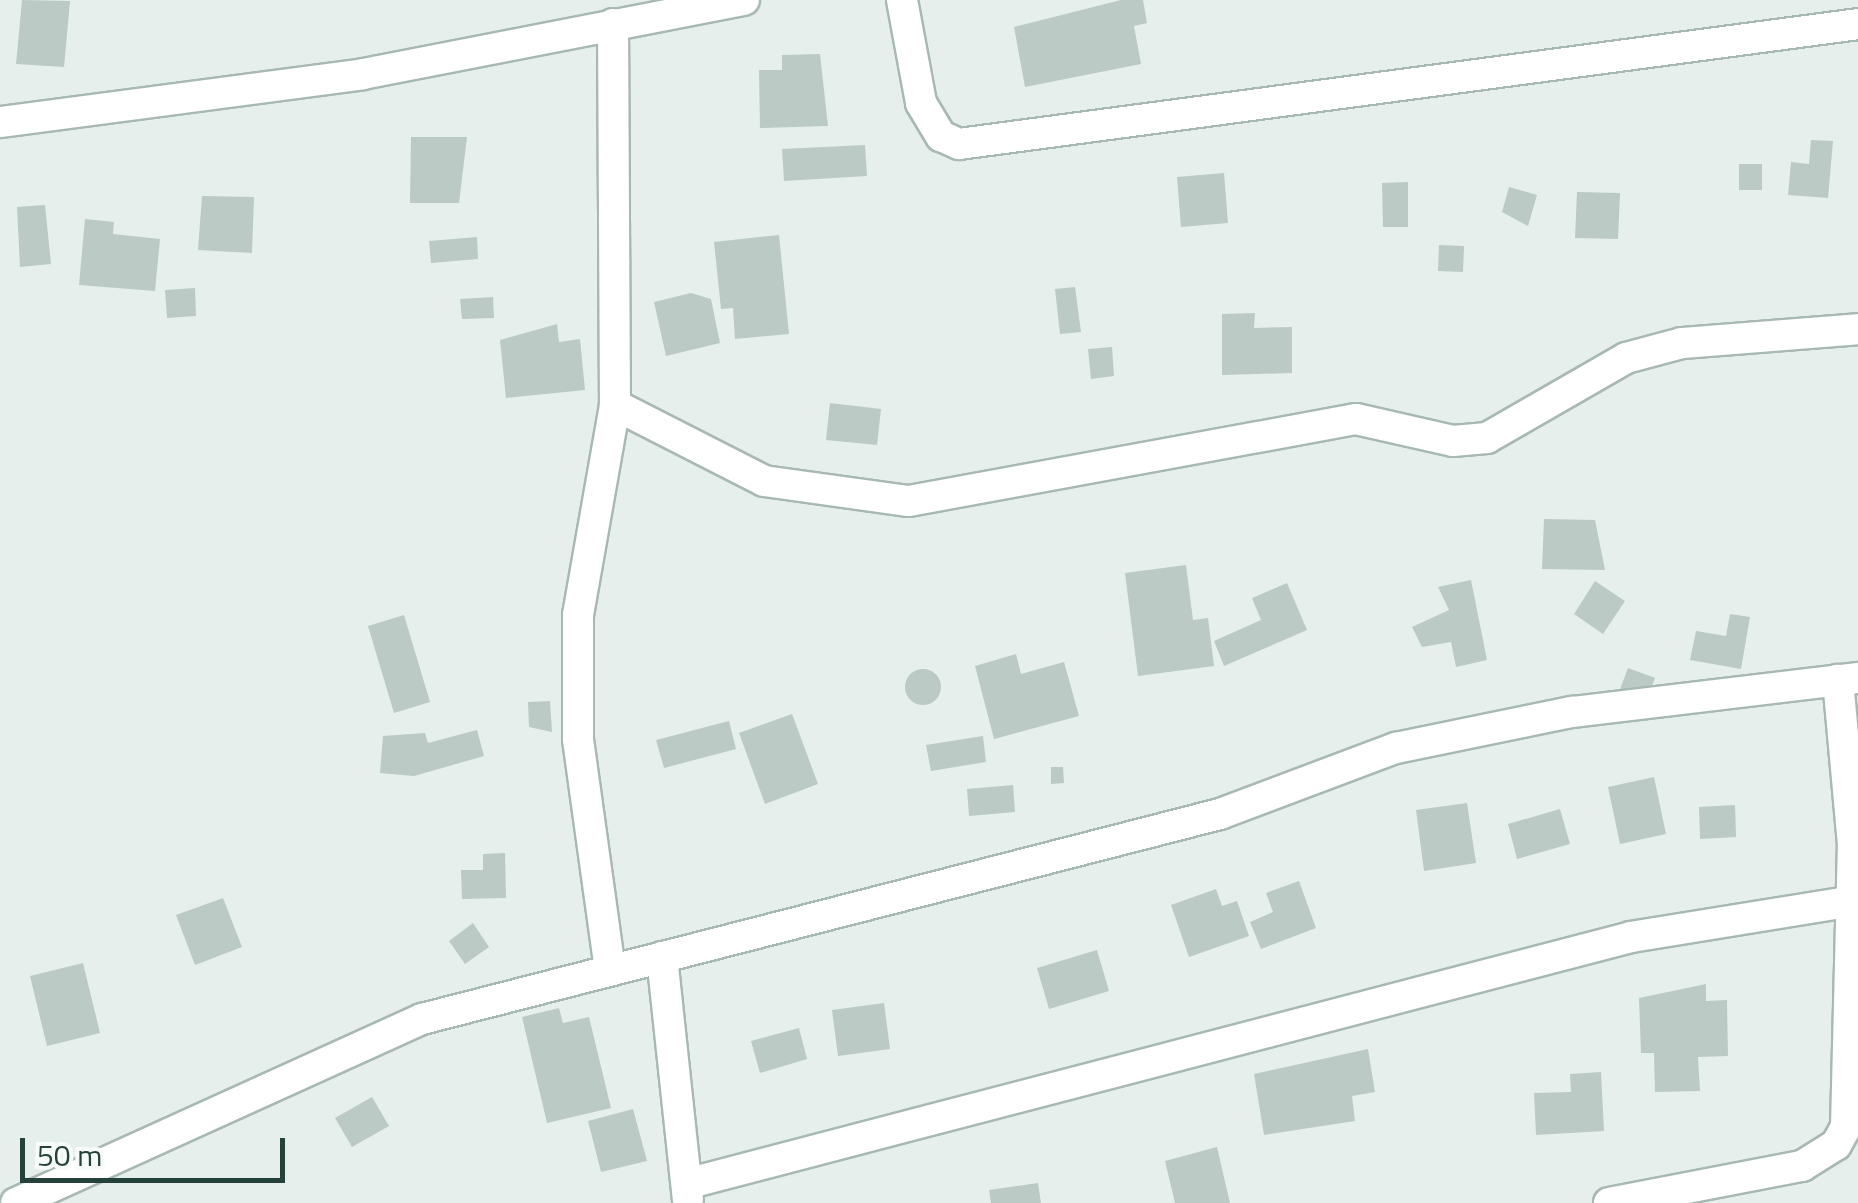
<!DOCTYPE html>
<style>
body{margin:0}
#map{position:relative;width:1858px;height:1203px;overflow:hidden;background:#e6efeb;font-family:"Titillium Web",sans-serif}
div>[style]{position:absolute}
.building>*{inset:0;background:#bbcac4}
.round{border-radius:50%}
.roads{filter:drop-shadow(2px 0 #a8b8b2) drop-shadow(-2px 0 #a8b8b2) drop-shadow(0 2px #a8b8b2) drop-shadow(0 -2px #a8b8b2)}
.street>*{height:30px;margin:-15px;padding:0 15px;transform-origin:15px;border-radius:15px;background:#fff}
span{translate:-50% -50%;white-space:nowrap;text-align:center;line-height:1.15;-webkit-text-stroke:8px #f7fbf9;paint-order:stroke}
.scale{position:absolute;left:20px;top:1138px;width:265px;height:45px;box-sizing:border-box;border:5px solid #24423a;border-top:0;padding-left:12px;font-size:30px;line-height:35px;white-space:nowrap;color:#24423a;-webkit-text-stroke:8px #f7fbf9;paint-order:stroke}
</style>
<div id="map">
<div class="building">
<div style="clip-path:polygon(22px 0,70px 1px,64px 67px,16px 64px)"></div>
<div style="clip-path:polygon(1121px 0,1143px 0,1147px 23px,1134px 26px,1141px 64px,1025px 87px,1014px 27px)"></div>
<div style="clip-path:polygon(820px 54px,828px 126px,760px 128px,759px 70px,782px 70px,782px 55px)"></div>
<div style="clip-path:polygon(411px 137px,467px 137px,459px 203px,410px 203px)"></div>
<div style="clip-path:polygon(1811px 140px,1833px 141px,1828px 198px,1788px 195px,1791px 162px,1809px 164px)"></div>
<div style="clip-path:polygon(865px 145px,867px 176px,784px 181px,782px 149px)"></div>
<div style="clip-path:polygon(1739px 164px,1762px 164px,1762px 190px,1739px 190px)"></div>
<div style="clip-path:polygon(1224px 173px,1228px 223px,1181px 227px,1177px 177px)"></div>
<div style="clip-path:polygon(1408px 182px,1408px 227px,1383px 227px,1382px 183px)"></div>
<div style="clip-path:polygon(1509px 187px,1537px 195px,1528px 226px,1502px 212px)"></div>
<div style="clip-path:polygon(1577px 192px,1620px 193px,1618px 239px,1575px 238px)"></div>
<div style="clip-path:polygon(202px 196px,254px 197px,252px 253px,198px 250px)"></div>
<div style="clip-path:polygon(45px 205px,51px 264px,20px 267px,17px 207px)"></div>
<div style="clip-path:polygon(85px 219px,114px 222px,113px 234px,160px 239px,155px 291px,79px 285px)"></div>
<div style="clip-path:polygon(779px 235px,789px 334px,735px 339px,733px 308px,721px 309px,714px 242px)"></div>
<div style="clip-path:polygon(477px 237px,478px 259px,431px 263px,429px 241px)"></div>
<div style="clip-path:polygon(1439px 245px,1464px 246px,1463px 272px,1438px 271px)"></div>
<div style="clip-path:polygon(1075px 287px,1081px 332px,1060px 334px,1055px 289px)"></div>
<div style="clip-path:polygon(195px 288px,196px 316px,167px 318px,165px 290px)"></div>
<div style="clip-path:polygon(691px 293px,711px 299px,720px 343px,666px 356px,654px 302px)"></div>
<div style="clip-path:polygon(493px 297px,494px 318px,462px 319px,460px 299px)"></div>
<div style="clip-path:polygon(1255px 313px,1254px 328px,1292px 327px,1292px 373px,1222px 375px,1222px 314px)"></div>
<div style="clip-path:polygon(557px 324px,559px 342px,580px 339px,585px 390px,506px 398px,500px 340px)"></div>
<div style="clip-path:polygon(1112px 347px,1114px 376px,1091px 379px,1088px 349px)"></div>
<div style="clip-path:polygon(830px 403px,881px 409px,877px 445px,826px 440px)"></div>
<div style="clip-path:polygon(1544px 519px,1595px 520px,1605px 570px,1542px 569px)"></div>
<div style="clip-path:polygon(1186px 565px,1193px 620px,1208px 618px,1214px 666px,1138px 676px,1125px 573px)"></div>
<div style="clip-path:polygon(1471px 580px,1487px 660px,1456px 667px,1451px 642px,1422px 647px,1412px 627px,1449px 610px,1438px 587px)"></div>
<div style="clip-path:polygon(1595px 581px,1625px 601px,1603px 634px,1574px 614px)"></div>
<div style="clip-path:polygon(1287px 583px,1307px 630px,1224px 666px,1214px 641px,1261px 620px,1252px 598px)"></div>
<div style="clip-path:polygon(1730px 614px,1750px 617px,1741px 669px,1690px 660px,1696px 631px,1726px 636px)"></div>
<div style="clip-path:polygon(404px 615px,430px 702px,394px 713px,368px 626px)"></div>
<div style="clip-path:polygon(1016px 654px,1021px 674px,1064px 662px,1079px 716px,994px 739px,975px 666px)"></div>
<div style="clip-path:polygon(1628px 668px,1655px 678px,1646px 702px,1619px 692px)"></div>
<div class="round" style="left:905px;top:669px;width:36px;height:36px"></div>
<div style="clip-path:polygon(550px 701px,552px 732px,529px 727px,528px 702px)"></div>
<div style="clip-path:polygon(792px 714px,818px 784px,765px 804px,739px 733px)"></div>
<div style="clip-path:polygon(729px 721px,736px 749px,664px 768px,656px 740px)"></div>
<div style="clip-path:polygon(477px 730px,484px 756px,414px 776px,380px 773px,383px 736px,425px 733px,428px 743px)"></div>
<div style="clip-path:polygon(983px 736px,986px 762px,931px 771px,926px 745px)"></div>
<div style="clip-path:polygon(1051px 767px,1063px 767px,1064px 783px,1051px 784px)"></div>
<div style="clip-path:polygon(1654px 777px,1666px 834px,1620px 844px,1608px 787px)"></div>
<div style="clip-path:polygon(1013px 785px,1015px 812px,969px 816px,967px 789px)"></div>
<div style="clip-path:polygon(1467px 803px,1476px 863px,1424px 871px,1416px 810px)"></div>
<div style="clip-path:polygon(1735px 805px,1736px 837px,1700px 839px,1699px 807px)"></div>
<div style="clip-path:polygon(1560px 809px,1570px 844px,1517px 859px,1508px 824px)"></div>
<div style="clip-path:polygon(505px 853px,506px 898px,462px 899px,461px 870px,483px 870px,483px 854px)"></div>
<div style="clip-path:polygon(1299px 881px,1316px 928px,1261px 949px,1250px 922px,1273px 912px,1266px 893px)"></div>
<div style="clip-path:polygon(1216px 889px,1222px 906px,1237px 901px,1249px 936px,1189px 957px,1171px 905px)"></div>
<div style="clip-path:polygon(223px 898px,242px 947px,195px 965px,176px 915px)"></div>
<div style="clip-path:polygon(473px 923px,489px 947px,465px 964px,449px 941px)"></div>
<div style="clip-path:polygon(1097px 950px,1109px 991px,1049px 1009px,1037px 968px)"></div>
<div style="clip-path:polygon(83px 963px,100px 1033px,47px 1046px,30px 976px)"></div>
<div style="clip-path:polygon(1706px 984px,1706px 1001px,1727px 1000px,1728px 1056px,1698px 1057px,1700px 1091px,1655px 1092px,1654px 1053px,1641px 1053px,1639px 998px)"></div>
<div style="clip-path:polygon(884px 1003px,890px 1049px,838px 1056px,832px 1010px)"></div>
<div style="clip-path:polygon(559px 1008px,563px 1023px,589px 1017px,611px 1108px,547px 1123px,522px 1017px)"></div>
<div style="clip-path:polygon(799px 1028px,807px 1059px,760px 1073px,751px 1041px)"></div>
<div style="clip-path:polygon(1368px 1049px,1375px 1092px,1352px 1096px,1355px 1121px,1264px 1135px,1254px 1074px)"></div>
<div style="clip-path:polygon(1601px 1072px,1604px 1131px,1536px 1135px,1534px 1093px,1571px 1092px,1570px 1074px)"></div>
<div style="clip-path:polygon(372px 1097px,389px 1126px,352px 1147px,335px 1118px)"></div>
<div style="clip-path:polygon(633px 1109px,647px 1161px,601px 1172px,588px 1121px)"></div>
<div style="clip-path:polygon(1217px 1147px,1230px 1203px,1175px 1203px,1165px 1161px)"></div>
<div style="clip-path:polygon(1038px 1183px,1041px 1203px,991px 1203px,989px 1190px)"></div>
</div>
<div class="roads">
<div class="street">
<div style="left:902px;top:0;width:105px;rotate:79.5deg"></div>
<div style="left:921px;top:103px;width:39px;rotate:59deg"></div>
<div style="left:941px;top:136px;width:20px;rotate:24deg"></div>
<div style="left:959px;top:144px;width:907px;rotate:-7.6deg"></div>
<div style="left:613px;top:24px;width:381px;rotate:89.7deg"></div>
<div style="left:615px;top:405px;width:167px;rotate:27deg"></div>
<div style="left:764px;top:481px;width:146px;rotate:7.9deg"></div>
<div style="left:909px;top:501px;width:454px;rotate:-10.4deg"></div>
<div style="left:1356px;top:419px;width:99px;rotate:12.8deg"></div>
<div style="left:1453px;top:441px;width:34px;rotate:-5deg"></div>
<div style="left:1487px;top:438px;width:160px;rotate:-29.9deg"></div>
<div style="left:1626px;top:358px;width:58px;rotate:-15deg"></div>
<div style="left:1682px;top:343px;width:177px;rotate:-4.5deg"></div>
<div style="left:0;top:122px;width:366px;rotate:-7.5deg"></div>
<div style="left:363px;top:74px;width:388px;rotate:-11deg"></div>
<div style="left:662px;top:957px;width:244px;rotate:83.9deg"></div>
<div style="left:610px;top:970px;width:233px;rotate:-97.9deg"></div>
<div style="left:578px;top:739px;width:124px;rotate:-90deg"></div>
<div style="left:578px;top:615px;width:213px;rotate:-80deg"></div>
<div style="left:690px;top:1183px;width:973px;rotate:-14.65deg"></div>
<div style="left:1631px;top:937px;width:226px;rotate:-9.2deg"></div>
<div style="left:16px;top:1203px;width:446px;rotate:-24.4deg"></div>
<div style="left:422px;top:1019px;width:824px;rotate:-14.41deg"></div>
<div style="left:1220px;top:814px;width:188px;rotate:-20.6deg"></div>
<div style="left:1396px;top:748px;width:180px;rotate:-11.6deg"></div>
<div style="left:1572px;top:712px;width:288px;rotate:-6.8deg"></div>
<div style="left:1609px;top:1203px;width:197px;rotate:-10.9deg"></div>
<div style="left:1802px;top:1166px;width:40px;rotate:-32deg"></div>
<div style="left:1836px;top:1145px;width:21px;rotate:-61deg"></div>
<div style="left:1846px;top:1127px;width:282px;rotate:-88.6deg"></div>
<div style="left:1853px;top:845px;width:166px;rotate:-95.2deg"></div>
</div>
</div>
<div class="scale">50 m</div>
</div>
